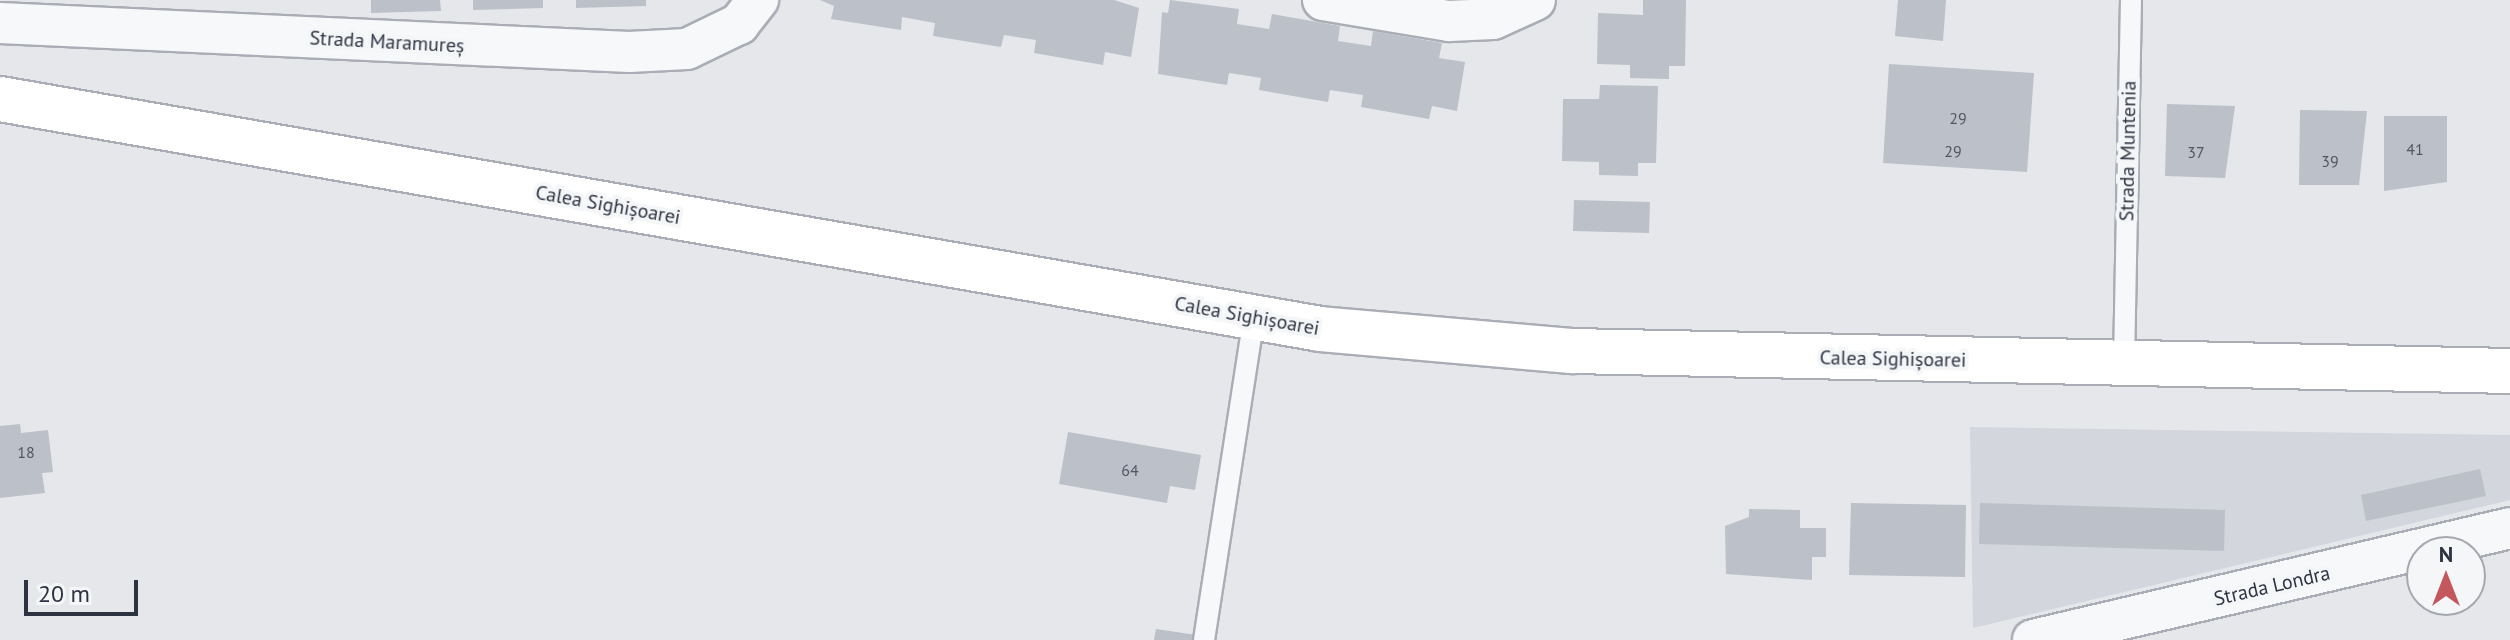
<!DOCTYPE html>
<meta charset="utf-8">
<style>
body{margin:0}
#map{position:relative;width:2510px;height:640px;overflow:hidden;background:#e5e7eb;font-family:"PT Sans",sans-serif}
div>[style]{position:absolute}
.built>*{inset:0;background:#d3d6dd}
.building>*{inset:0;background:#bcc0c8}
.roads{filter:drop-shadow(2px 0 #aaadb5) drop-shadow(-2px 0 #aaadb5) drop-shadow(0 2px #aaadb5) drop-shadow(0 -2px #aaadb5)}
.lane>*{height:20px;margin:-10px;padding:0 10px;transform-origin:10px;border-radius:10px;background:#f7f8fa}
.street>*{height:40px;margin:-20px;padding:0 20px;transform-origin:20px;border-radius:20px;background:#f7f8fa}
.secondary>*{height:44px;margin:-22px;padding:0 22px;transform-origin:22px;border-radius:22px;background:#fff}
span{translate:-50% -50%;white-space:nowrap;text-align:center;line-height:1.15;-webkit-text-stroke:8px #f4f6f8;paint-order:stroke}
.number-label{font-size:16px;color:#525664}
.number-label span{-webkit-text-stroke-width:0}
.street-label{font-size:20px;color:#2e3342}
.north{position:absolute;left:2406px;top:536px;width:80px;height:80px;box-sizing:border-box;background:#f4f6f8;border:2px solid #a5a8af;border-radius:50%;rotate:0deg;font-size:22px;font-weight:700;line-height:32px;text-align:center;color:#2e3342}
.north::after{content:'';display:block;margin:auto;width:28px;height:36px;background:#c3575d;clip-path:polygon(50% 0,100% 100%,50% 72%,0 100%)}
.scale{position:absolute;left:24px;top:580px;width:114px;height:36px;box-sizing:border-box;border:4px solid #2e3342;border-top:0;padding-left:10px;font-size:24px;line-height:28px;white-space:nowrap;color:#2e3342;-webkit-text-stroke:6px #f4f6f8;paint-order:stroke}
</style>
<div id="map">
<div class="built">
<div style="clip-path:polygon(1970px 427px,2510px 435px,2510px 500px,1973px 628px)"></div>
</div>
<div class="building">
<div style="clip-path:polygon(371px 0,440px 0,441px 11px,371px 13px)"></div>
<div style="clip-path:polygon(473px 0,543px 0,543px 8px,473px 10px)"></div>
<div style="clip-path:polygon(576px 0,646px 0,646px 6px,576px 8px)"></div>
<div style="clip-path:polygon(820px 0,1114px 0,1139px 8px,1131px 57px,1105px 52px,1103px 65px,1034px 53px,1036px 40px,1004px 35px,1001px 47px,933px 36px,935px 23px,902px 17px,901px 30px,831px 19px,834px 6px)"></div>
<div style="clip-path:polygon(1170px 0,1239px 9px,1237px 24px,1269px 29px,1272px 14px,1340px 26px,1338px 41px,1371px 46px,1373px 31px,1442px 43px,1439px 58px,1465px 62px,1457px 111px,1432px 106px,1429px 119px,1361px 107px,1363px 95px,1330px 90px,1328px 102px,1259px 90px,1261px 78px,1249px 76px,1229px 73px,1227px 85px,1158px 74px,1162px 12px,1168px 13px)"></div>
<div style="clip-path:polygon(1643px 0,1686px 0,1685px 66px,1669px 66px,1669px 79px,1630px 78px,1630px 65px,1597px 64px,1598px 13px,1643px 15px)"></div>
<div style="clip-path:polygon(1898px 0,1946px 0,1943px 41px,1895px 36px)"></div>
<div style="clip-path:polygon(1889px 64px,2034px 73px,2027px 172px,1883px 163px)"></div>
<div style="clip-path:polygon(1600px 85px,1658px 86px,1656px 163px,1638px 163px,1638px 176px,1599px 175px,1599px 162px,1562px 161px,1563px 99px,1599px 99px)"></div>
<div style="clip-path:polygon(2167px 104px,2235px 106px,2225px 178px,2165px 176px)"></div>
<div style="clip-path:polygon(2300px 110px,2367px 111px,2359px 185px,2299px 185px)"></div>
<div style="clip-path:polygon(2384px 116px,2447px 116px,2447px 182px,2384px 191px)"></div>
<div style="clip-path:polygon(1574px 200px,1650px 202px,1649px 233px,1573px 231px)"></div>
<div style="clip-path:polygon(20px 424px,21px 433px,48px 430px,53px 472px,42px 473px,45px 493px,0 498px,0 426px)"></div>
<div style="clip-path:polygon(1068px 432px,1201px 455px,1195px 490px,1170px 486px,1167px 503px,1059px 484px)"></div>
<div style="clip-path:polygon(2480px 469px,2486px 496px,2366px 521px,2361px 495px)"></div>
<div style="clip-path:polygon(1851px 503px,1966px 505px,1965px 577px,1849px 575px)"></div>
<div style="clip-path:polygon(1980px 503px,2225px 510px,2224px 551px,1979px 544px)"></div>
<div style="clip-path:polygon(1749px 509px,1800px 510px,1800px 528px,1826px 528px,1826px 557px,1812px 557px,1812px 580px,1726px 574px,1725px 526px,1749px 517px)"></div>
<div style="clip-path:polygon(1156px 629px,1196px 635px,1195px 640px,1154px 640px)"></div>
</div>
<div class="roads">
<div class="lane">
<div style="left:2124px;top:364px;width:364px;rotate:-88.9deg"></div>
<div style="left:1204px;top:640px;width:326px;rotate:-81.2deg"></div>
</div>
<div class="street">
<div style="left:1323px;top:0;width:128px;rotate:9.5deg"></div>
<div style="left:1449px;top:21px;width:44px;rotate:-2.6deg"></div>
<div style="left:1493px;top:19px;width:46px;rotate:-24.3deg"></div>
<div style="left:0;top:23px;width:630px;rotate:2.64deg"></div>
<div style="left:629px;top:52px;width:58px;rotate:-3deg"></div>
<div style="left:687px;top:49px;width:58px;rotate:-25.7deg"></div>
<div style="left:739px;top:24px;width:31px;rotate:-52deg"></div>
<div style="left:2033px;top:640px;width:490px;rotate:-13.2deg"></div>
</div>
<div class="secondary">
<div style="left:0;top:99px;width:1340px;rotate:9.88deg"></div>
<div style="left:1320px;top:329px;width:253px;rotate:5deg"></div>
<div style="left:1572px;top:351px;width:938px;rotate:1.22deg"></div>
</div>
</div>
<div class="number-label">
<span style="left:1958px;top:118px">29</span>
<span style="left:2415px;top:149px">41</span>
<span style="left:1953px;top:151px">29</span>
<span style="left:2196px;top:152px">37</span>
<span style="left:2330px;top:161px">39</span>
<span style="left:26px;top:452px">18</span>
<span style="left:1130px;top:470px">64</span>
</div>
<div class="street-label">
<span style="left:387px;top:42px;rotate:3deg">Strada Maramureș</span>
<span style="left:2128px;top:151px;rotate:-89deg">Strada Muntenia</span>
<span style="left:608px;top:205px;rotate:10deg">Calea Sighișoarei</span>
<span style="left:1247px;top:316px;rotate:10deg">Calea Sighișoarei</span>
<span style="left:1893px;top:359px;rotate:1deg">Calea Sighișoarei</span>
<span style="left:2272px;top:586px;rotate:-13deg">Strada Londra</span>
</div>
<div class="north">N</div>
<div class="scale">20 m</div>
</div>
